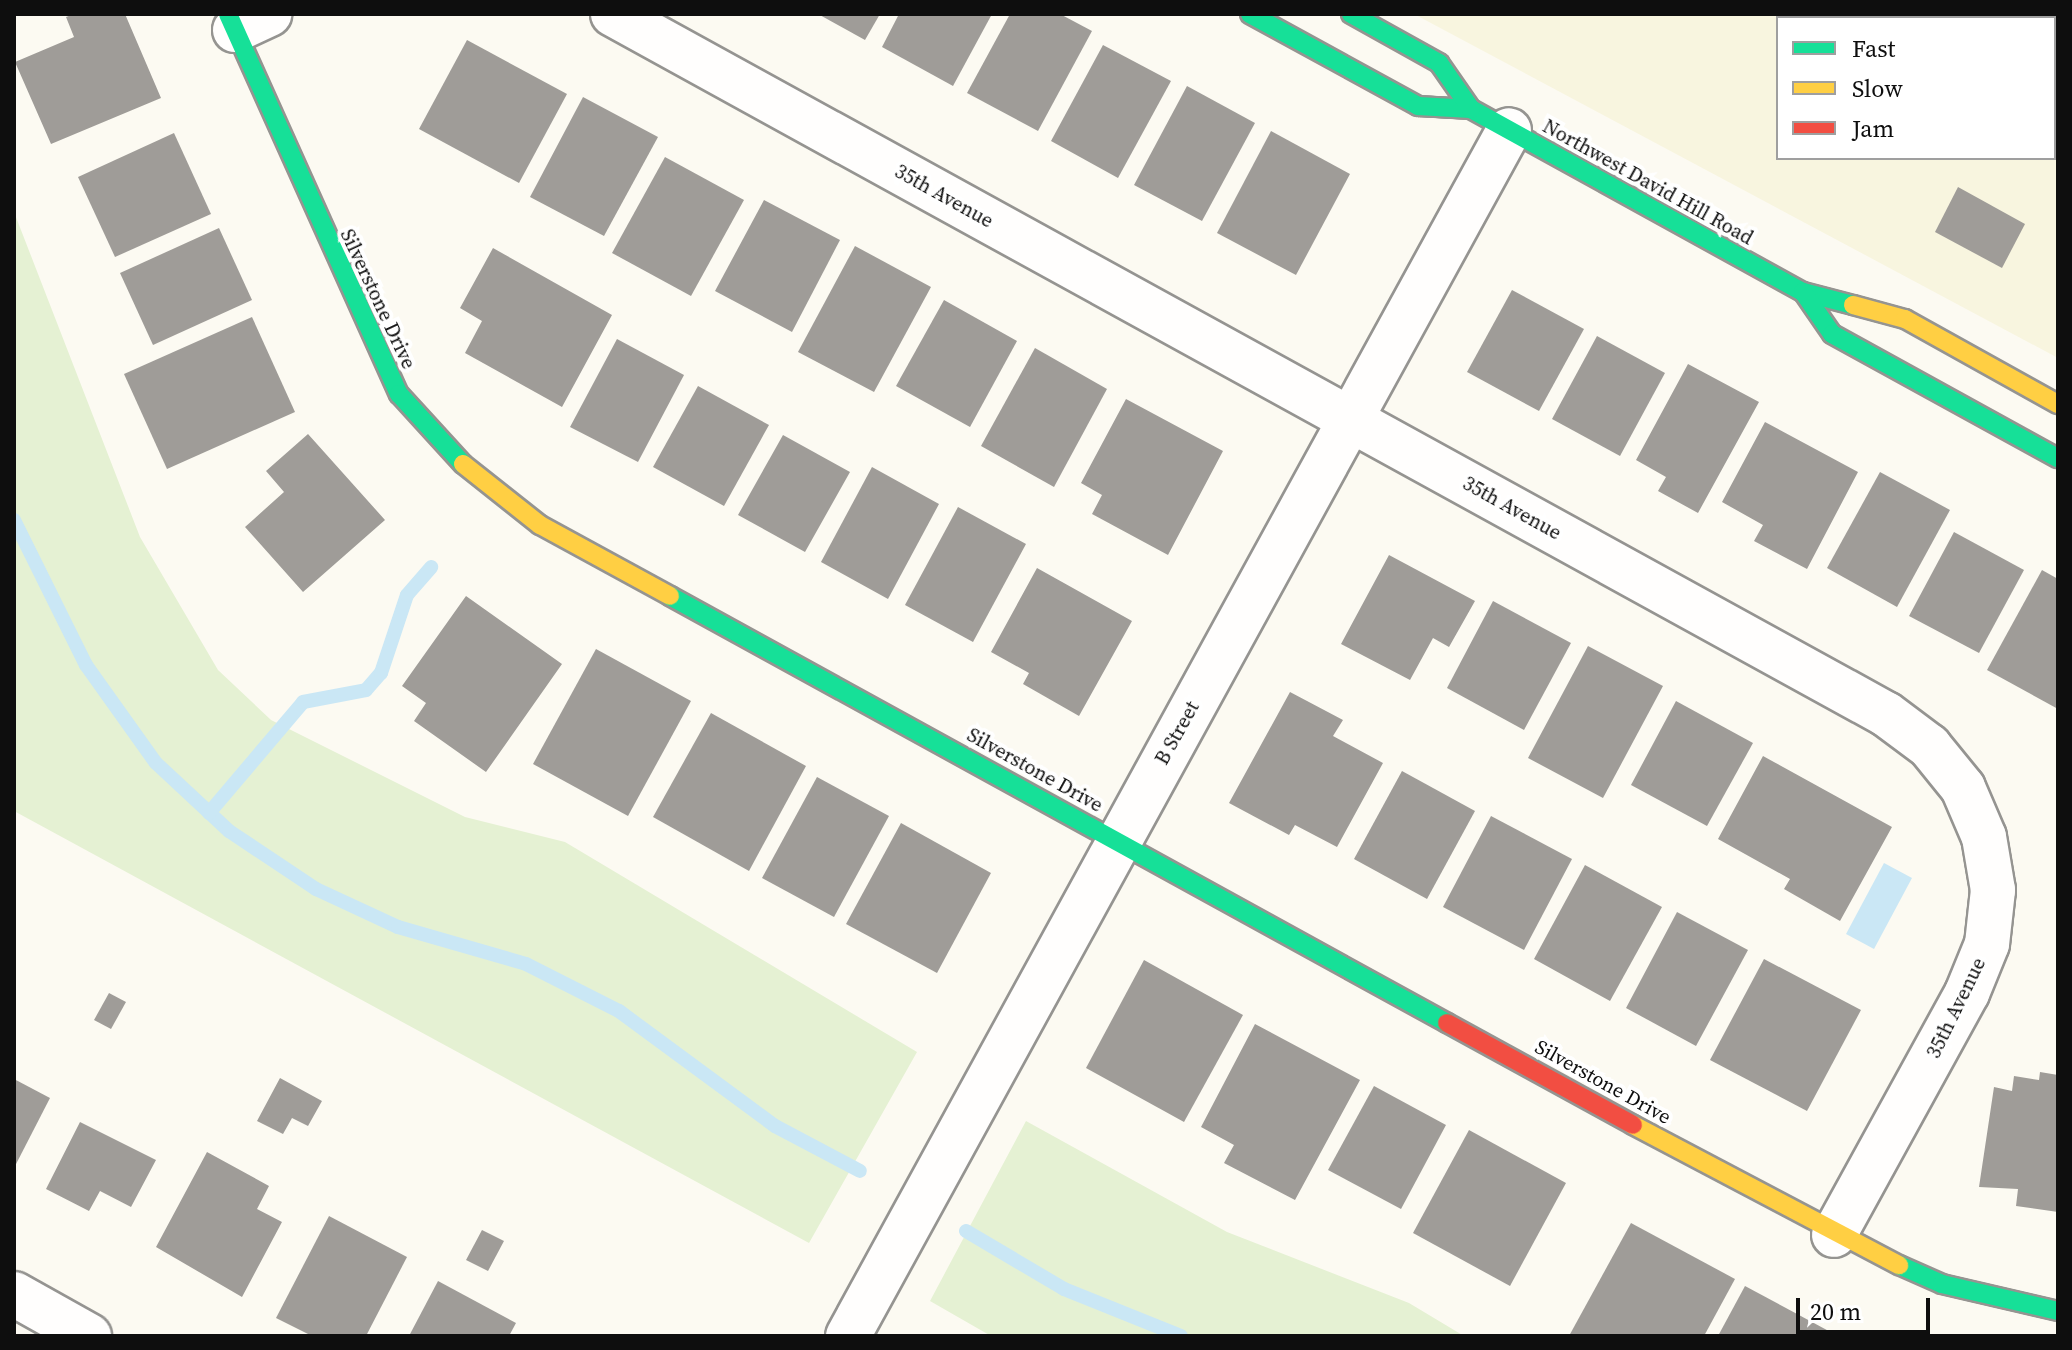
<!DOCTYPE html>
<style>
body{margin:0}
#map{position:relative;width:2072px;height:1350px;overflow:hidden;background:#fcfaf2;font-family:"Source Serif 4",serif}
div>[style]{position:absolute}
.farmland>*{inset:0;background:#f8f5df}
.green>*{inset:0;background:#e5f1d3}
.water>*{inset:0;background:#cae7f5}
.stream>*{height:14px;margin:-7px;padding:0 7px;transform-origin:7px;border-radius:7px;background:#cae7f5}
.building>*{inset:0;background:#9f9c98}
.roads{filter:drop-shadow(2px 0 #959491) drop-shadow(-2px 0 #959491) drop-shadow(0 2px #959491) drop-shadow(0 -2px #959491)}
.street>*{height:44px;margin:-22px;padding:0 22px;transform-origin:22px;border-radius:22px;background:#fffefd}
.fast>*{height:18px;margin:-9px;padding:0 9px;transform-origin:9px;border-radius:9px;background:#16e098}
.slow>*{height:18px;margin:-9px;padding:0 9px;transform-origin:9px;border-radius:9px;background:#ffcf43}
.jam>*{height:18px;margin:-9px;padding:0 9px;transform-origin:9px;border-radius:9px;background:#f24e42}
span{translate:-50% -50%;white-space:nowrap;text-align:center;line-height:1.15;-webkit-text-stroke:8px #fff;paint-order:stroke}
.street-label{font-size:20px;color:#0e0e0e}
.frame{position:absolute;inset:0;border:16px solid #0e0e0e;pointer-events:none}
.legend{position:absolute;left:1776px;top:16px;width:280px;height:144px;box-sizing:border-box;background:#fff;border:2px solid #9f9f9f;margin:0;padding:10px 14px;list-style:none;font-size:24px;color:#0e0e0e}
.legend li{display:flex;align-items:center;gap:16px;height:40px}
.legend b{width:40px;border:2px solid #9f9f9f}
.scale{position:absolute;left:1796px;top:1298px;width:134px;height:36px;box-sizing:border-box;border:4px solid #0e0e0e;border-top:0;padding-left:10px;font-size:24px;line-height:28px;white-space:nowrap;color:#0e0e0e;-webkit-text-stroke:6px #fff;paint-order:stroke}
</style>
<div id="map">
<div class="farmland">
<div style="clip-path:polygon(evenodd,1414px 14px,2058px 14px,2058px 358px,1414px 14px,1778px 18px,2054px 18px,2054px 158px,1778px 158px,1778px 18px)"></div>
</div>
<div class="green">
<div style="clip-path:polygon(14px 212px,140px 537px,218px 670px,271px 720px,465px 817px,565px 842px,917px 1052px,809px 1243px,14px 811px)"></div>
<div style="clip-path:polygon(1026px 1121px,1227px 1232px,1409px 1303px,1464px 1336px,991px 1336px,930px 1301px)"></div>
</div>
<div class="water">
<div style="clip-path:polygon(1884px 863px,1912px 878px,1874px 949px,1846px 934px)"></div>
</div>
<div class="stream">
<div style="left:14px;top:520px;width:162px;rotate:63.6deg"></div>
<div style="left:86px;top:665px;width:120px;rotate:54.5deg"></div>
<div style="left:156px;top:763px;width:100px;rotate:43deg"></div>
<div style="left:229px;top:831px;width:105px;rotate:33.7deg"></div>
<div style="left:316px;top:889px;width:90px;rotate:24.9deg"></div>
<div style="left:398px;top:927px;width:133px;rotate:16.1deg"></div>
<div style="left:526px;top:964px;width:104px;rotate:26.8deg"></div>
<div style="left:619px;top:1011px;width:194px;rotate:36.4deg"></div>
<div style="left:775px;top:1126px;width:96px;rotate:27.9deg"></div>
<div style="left:209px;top:813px;width:145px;rotate:-49.7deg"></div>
<div style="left:303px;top:702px;width:64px;rotate:-10.8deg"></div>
<div style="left:366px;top:690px;width:23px;rotate:-49deg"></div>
<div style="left:381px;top:673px;width:82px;rotate:-71.6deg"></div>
<div style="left:407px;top:595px;width:37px;rotate:-49deg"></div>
<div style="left:966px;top:1231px;width:114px;rotate:30.6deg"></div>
<div style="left:1064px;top:1289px;width:126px;rotate:21.9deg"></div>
</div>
<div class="building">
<div style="clip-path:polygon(74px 14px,125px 14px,161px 98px,51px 144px,15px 62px,74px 37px,66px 17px)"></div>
<div style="clip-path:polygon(818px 14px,880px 14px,865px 40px)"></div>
<div style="clip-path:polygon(899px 14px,992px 14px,953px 86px,882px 47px)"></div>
<div style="clip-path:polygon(1010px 14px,1060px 14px,1092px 31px,1038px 131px,967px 93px)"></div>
<div style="clip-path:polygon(467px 40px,567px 94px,519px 183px,419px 129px)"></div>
<div style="clip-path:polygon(1103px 45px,1171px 81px,1118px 178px,1051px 141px)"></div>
<div style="clip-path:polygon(1187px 86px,1255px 123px,1202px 221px,1134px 185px)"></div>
<div style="clip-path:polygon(583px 97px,658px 137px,604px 236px,530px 197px)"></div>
<div style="clip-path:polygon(1271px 131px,1350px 174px,1296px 275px,1217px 233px)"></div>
<div style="clip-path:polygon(174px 133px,211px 214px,115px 257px,78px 177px)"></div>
<div style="clip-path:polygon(665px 157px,744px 200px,691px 296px,612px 253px)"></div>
<div style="clip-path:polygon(1958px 187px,2025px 224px,2002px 268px,1935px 232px)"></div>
<div style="clip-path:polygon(764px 200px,840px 240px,792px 332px,715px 291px)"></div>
<div style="clip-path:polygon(219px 228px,252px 300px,153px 345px,120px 273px)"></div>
<div style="clip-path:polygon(855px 246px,931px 287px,874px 392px,798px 352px)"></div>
<div style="clip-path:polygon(493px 248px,612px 315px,562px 407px,465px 353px,482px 321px,460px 308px)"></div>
<div style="clip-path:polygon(1512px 290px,1584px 329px,1539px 411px,1467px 372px)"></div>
<div style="clip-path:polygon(944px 300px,1017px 341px,970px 427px,896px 386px)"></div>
<div style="clip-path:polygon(252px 317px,295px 412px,167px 469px,124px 374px)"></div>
<div style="clip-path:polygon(1597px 336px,1665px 373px,1620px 456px,1552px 419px)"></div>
<div style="clip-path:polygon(617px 339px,684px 375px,638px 462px,570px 427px)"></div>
<div style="clip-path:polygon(1035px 348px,1107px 389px,1054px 487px,981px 446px)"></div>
<div style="clip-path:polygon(1688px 364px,1759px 402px,1698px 513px,1658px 491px,1666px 477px,1636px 460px)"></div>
<div style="clip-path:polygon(698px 386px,769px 425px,724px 506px,653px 467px)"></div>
<div style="clip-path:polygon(1126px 399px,1223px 451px,1168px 555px,1092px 514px,1102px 495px,1081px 483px)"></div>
<div style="clip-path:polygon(1765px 422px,1858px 472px,1807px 569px,1754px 541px,1763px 525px,1722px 502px)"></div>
<div style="clip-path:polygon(308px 434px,385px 520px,303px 592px,245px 527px,284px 492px,266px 471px)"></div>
<div style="clip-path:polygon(783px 435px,850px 472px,805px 552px,738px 515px)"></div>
<div style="clip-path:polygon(872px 467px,939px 504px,888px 599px,821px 562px)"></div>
<div style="clip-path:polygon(1880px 472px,1950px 510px,1897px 607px,1827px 568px)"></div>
<div style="clip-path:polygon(958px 507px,1026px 544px,973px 642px,905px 605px)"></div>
<div style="clip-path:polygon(1954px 532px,2024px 570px,1979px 653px,1909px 616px)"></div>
<div style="clip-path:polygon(1389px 555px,1475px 601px,1449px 647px,1433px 638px,1410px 680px,1341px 644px)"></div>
<div style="clip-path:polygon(1037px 568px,1132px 621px,1079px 716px,1023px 684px,1029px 673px,991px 652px)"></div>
<div style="clip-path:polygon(2042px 570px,2058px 579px,2058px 709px,1987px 670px)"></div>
<div style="clip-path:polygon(466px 596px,562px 664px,486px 772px,414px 721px,426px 703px,402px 686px)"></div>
<div style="clip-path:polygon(1493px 601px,1571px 643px,1524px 730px,1447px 688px)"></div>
<div style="clip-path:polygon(1588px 646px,1663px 686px,1603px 798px,1528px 758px)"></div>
<div style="clip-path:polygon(596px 649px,691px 701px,628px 816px,533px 764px)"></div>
<div style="clip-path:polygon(1290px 692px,1343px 720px,1333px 736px,1383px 763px,1337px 847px,1295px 825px,1289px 835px,1229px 803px)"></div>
<div style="clip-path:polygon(1676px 701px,1753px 743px,1707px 826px,1631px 785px)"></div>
<div style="clip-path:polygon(711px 713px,806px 766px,749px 871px,653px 817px)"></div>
<div style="clip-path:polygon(1763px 756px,1892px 827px,1840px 921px,1784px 889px,1790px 879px,1718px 839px)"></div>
<div style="clip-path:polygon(1402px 771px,1475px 811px,1427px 899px,1354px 859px)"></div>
<div style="clip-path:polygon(817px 777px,889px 816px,834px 917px,762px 878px)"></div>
<div style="clip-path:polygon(1491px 816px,1572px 859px,1524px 950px,1443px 907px)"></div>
<div style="clip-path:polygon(901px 823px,991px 873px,937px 973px,846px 924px)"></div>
<div style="clip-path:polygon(1585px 865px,1662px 907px,1610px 1001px,1534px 959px)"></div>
<div style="clip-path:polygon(1677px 912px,1748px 950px,1696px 1046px,1626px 1008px)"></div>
<div style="clip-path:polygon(1764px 959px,1861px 1010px,1807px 1111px,1710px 1060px)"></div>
<div style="clip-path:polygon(1144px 960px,1243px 1015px,1184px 1122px,1086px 1068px)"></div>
<div style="clip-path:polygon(109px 993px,126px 1002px,111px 1029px,94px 1020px)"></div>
<div style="clip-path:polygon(1255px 1024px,1360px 1080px,1295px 1200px,1224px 1163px,1234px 1145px,1201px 1127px)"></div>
<div style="clip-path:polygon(2040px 1072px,2058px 1075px,2058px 1212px,2016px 1206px,2018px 1189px,1979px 1187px,1994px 1087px,2012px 1091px,2014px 1076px,2039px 1080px)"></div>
<div style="clip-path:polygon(280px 1078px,322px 1101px,308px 1126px,292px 1118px,283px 1134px,257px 1121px)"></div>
<div style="clip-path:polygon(14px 1079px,50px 1098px,14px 1168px)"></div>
<div style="clip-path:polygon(1374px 1086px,1446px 1125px,1401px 1209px,1328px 1170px)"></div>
<div style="clip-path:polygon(80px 1122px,156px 1160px,131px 1207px,100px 1191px,89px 1211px,46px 1189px)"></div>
<div style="clip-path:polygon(1469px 1130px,1566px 1183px,1510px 1286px,1413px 1233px)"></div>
<div style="clip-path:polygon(207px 1152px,269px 1186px,257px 1209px,282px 1222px,242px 1297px,156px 1247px)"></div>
<div style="clip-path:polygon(329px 1216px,407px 1257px,366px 1336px,312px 1336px,276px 1318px)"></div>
<div style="clip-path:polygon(1631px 1223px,1735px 1279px,1704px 1336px,1569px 1336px)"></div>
<div style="clip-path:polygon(482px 1230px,504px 1241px,488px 1271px,466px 1260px)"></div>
<div style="clip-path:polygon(438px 1281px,516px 1323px,509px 1336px,409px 1336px)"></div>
<div style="clip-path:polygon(1745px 1286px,1838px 1336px,1718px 1336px)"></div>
</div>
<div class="roads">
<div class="street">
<div style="left:613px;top:14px;width:1453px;rotate:28.81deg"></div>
<div style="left:1886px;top:714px;width:54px;rotate:36.7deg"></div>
<div style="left:1929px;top:746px;width:54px;rotate:51deg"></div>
<div style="left:1963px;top:788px;width:53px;rotate:66.8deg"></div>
<div style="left:1984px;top:837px;width:54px;rotate:80.4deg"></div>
<div style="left:1993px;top:890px;width:54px;rotate:96.3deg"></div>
<div style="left:1987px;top:944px;width:53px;rotate:112.2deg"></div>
<div style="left:1967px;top:993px;width:276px;rotate:118.8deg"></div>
<div style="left:235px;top:30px;width:38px;rotate:-25deg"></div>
<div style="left:14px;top:1294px;width:86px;rotate:29.2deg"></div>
<div style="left:848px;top:1336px;width:1375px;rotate:-61.27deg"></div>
</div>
<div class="fast">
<div style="left:228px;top:14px;width:417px;rotate:65.8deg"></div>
<div style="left:399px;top:394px;width:95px;rotate:47.6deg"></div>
<div style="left:1250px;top:14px;width:192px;rotate:28.7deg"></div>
<div style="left:1418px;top:106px;width:53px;rotate:3.2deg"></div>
<div style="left:1471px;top:109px;width:379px;rotate:28.9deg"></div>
<div style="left:1803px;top:292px;width:52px;rotate:14.6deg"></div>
<div style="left:1351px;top:14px;width:101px;rotate:29.1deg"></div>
<div style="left:1439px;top:63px;width:56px;rotate:55.2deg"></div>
<div style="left:1803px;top:292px;width:51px;rotate:55.4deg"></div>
<div style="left:1832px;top:334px;width:258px;rotate:28.8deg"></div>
<div style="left:670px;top:596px;width:887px;rotate:28.79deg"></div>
<div style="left:1899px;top:1265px;width:47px;rotate:23.8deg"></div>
<div style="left:1942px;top:1284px;width:119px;rotate:13.1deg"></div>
</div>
<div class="slow">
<div style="left:1853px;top:305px;width:54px;rotate:15.1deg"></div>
<div style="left:1905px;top:319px;width:175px;rotate:29.1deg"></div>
<div style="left:463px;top:464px;width:98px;rotate:38.4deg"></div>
<div style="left:540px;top:525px;width:148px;rotate:28.6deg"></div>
<div style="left:1633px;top:1125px;width:301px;rotate:27.8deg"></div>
</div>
<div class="jam">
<div style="left:1447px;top:1023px;width:212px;rotate:28.7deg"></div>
</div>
</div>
<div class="street-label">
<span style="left:1648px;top:182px;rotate:29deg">Northwest David Hill Road</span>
<span style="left:944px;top:196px;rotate:29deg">35th Avenue</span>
<span style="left:378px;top:299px;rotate:65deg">Silverstone Drive</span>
<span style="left:1512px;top:508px;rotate:29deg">35th Avenue</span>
<span style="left:1177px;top:733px;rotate:-61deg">B Street</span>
<span style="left:1035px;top:770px;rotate:29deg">Silverstone Drive</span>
<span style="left:1956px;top:1008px;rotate:-64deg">35th Avenue</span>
<span style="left:1603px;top:1082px;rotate:29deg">Silverstone Drive</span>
</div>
<div class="frame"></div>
<ul class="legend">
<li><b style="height:10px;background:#16e098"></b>Fast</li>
<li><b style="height:10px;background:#ffcf43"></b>Slow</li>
<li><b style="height:10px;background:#f24e42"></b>Jam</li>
</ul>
<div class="scale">20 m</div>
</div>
